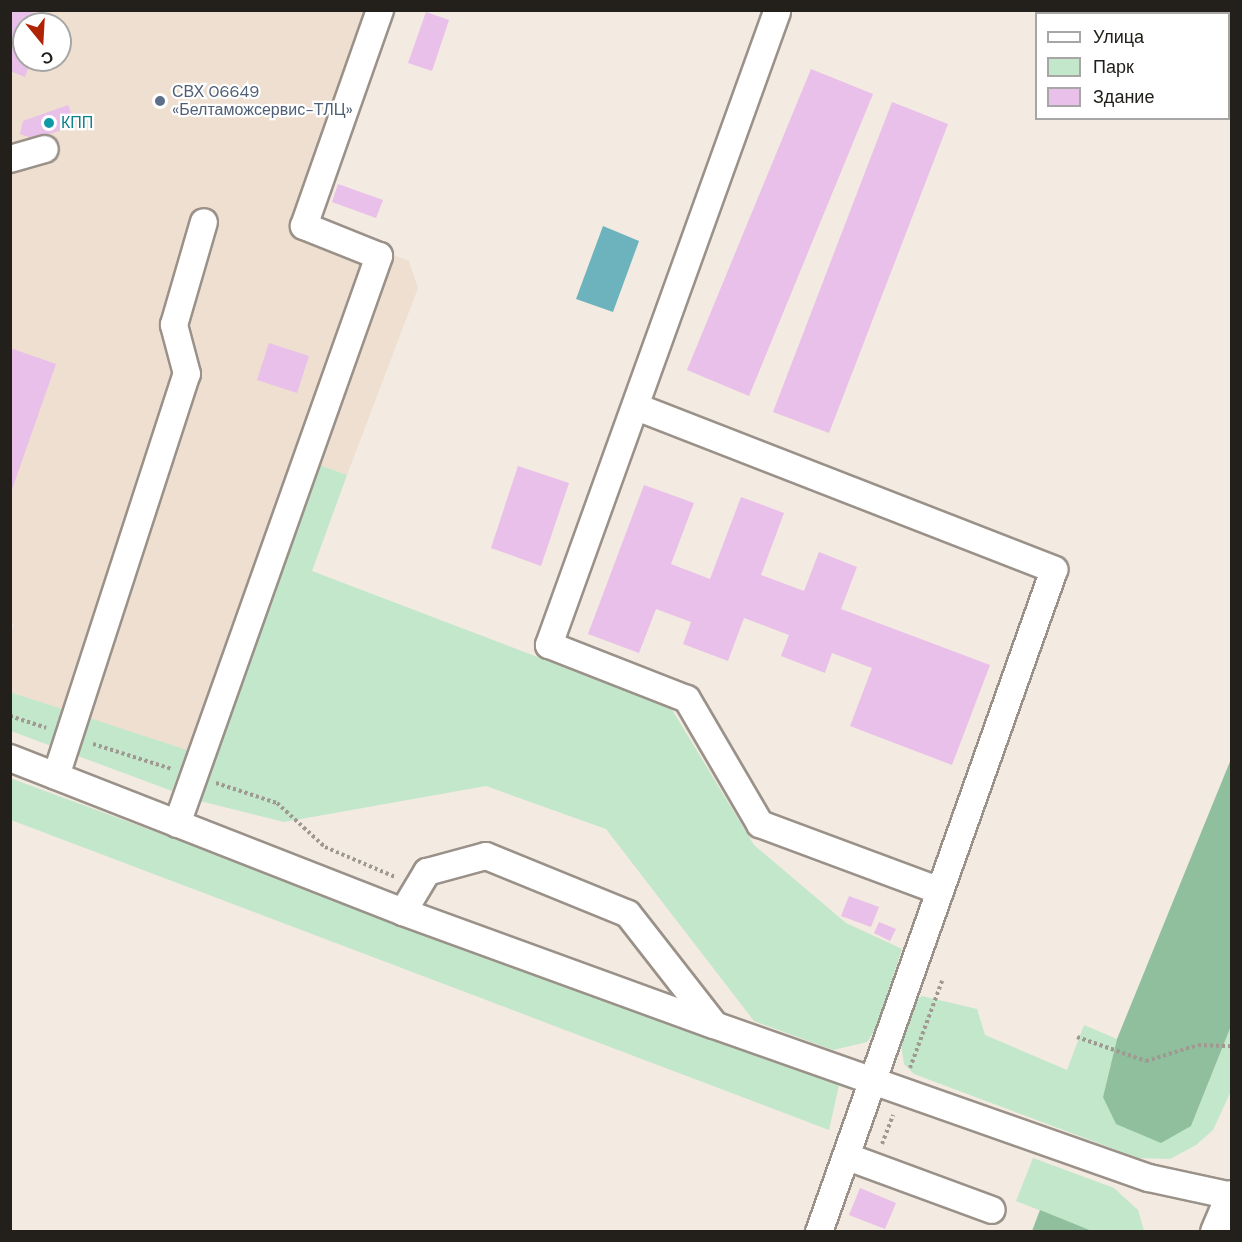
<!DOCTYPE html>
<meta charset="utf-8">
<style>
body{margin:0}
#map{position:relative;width:1242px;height:1242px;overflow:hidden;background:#f3eae1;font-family:"DM Sans",sans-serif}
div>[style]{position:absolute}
.built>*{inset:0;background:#eedfd0}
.green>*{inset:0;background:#c2e7cb}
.forest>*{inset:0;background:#8fbf9c}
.water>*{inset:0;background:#6db3bd}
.building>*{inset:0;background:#e8c0e9}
.path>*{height:4px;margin-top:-2px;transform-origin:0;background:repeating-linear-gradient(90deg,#9f9992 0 3px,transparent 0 6px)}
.roads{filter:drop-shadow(2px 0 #9a9189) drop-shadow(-2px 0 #9a9189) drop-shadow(0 2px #9a9189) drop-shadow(0 -2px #9a9189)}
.minor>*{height:26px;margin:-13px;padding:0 13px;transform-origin:13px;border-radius:13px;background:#fff}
.highway>*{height:33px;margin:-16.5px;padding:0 16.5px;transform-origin:16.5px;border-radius:16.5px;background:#fff}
.dots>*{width:16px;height:16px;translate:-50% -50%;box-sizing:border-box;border:3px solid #fff;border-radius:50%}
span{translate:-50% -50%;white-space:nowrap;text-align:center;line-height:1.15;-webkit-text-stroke:4.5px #fff;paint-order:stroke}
.service-label{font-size:16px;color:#4e5e75}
.left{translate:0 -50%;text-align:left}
.culture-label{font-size:16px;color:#0d838f}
.frame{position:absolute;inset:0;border:12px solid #23201c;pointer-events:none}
.legend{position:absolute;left:1035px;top:12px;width:195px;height:108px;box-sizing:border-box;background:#fff;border:2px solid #a7a6a4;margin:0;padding:8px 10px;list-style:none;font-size:18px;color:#23201c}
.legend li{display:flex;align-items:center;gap:12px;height:30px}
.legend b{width:30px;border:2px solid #a7a6a4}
.north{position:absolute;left:12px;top:12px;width:60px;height:60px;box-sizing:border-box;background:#fff;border:2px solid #a7a6a4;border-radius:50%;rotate:162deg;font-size:16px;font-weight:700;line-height:24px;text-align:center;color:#23201c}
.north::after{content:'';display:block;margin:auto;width:21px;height:27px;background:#b02304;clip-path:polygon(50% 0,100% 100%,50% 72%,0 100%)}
</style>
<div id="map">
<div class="built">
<div style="clip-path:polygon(evenodd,11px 11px,386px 11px,311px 223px,409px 261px,418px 288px,347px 475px,314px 463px,210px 761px,11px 692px,10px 633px,14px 624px,10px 623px,11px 11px,24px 24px,60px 24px,60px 60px,24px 60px,24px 24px)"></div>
</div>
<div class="green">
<div style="clip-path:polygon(314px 463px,347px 475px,312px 571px,671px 708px,754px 845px,846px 923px,902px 949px,875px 1030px,867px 1042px,833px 1050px,754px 1021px,606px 829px,486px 786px,284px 822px,196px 800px)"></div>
<div style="clip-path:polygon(10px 692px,187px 750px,172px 791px,11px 731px)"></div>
<div style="clip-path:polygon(10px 778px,839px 1085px,829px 1130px,11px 820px)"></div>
<div style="clip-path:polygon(922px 996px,977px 1009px,985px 1035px,1067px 1070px,1084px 1025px,1117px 1039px,1103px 1097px,1191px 1126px,1231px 1026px,1231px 1091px,1213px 1130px,1196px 1145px,1170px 1159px,1138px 1158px,914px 1074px,904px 1064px,900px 1038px,912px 1003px)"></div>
<div style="clip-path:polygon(1033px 1158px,1114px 1188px,1138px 1210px,1144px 1231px,1092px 1231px,1016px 1201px)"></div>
</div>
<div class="forest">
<div style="clip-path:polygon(1231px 759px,1231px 1026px,1191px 1126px,1161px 1143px,1116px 1124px,1103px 1097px,1117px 1039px)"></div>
<div style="clip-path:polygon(1040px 1210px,1092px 1231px,1032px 1231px)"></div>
</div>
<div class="water">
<div style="clip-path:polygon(603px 226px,639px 241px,613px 312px,576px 299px)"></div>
</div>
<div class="building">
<div style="clip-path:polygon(10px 10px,48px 14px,44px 24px,24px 24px,24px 60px,31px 60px,25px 77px,10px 71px)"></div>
<div style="clip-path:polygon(426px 12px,449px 20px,432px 71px,408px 63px)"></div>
<div style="clip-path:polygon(811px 69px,873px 94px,749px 396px,687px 370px)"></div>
<div style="clip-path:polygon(892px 102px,948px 124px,829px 433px,773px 412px)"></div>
<div style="clip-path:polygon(68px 105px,76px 125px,35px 139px,20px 134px,23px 121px)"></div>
<div style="clip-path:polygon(338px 184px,383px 200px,376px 218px,332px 202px)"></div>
<div style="clip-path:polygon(269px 343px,309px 356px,297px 393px,257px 380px)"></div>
<div style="clip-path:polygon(10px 348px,56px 364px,11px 492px,10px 492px)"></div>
<div style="clip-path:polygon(518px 466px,569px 483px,541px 566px,491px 548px)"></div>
<div style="clip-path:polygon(644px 485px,694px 503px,671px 564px,710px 579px,741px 497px,784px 513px,761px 575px,804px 591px,819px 552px,857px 567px,841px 609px,990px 665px,952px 765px,850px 726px,872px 668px,832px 653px,825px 673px,781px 656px,789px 635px,744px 618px,728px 661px,683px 644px,691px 622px,656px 609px,639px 653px,588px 634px)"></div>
<div style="clip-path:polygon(849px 896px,879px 907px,871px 927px,841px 916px)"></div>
<div style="clip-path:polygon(879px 922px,896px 929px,890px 941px,874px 933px)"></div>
<div style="clip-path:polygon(860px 1188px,896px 1203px,885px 1229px,849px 1215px)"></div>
</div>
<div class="path">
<div style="left:10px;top:716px;width:38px;rotate:18deg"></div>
<div style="left:93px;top:744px;width:83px;rotate:17.6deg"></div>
<div style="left:216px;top:783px;width:64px;rotate:18.2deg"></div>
<div style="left:277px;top:803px;width:65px;rotate:42.5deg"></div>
<div style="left:325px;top:847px;width:76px;rotate:23.2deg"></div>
<div style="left:1077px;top:1037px;width:73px;rotate:19.2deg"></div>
<div style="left:1146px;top:1061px;width:54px;rotate:-17.1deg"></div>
<div style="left:1198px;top:1045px;width:34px;rotate:2deg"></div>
<div style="left:910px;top:1068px;width:93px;rotate:-69.8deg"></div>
<div style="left:882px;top:1144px;width:31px;rotate:-69deg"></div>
</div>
<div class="roads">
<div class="minor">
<div style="left:777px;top:12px;width:673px;rotate:109.81deg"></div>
<div style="left:549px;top:645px;width:148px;rotate:21.4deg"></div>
<div style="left:687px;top:699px;width:145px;rotate:59.7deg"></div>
<div style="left:760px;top:824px;width:192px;rotate:20.4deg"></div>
<div style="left:10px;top:159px;width:36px;rotate:-16deg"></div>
<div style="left:637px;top:407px;width:448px;rotate:21.3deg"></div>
<div style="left:1054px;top:570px;width:702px;rotate:109.54deg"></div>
<div style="left:10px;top:758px;width:422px;rotate:21.4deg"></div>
<div style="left:403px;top:912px;width:331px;rotate:20deg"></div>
<div style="left:714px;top:1025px;width:461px;rotate:19.4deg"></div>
<div style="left:1149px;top:1178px;width:85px;rotate:12.2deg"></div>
<div style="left:56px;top:776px;width:423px;rotate:-72deg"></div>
<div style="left:187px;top:374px;width:51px;rotate:-104.9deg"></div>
<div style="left:174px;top:325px;width:107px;rotate:-73.8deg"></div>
<div style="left:177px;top:824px;width:603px;rotate:-70.42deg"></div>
<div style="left:379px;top:256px;width:81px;rotate:-158.2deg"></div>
<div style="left:304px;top:226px;width:229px;rotate:-70.6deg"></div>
<div style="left:403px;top:912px;width:47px;rotate:-59deg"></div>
<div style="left:427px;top:872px;width:61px;rotate:-15.2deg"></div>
<div style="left:486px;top:856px;width:153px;rotate:22.2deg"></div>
<div style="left:628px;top:914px;width:140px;rotate:52deg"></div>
<div style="left:848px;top:1157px;width:153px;rotate:20.2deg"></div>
</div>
<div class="highway">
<div style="left:1217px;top:1232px;width:38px;rotate:-67deg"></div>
</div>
</div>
<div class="dots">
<div style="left:160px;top:101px;background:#5c6f8a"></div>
<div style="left:49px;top:123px;background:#0f9aa8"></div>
</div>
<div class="service-label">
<span class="left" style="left:172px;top:101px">СВХ 06649<br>«Белтаможсервис-ТЛЦ»</span>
</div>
<div class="culture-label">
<span class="left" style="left:61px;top:123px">КПП</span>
</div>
<div class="frame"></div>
<ul class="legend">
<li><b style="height:8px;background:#fff"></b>Улица</li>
<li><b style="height:16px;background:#c2e7cb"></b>Парк</li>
<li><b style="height:16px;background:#e8c0e9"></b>Здание</li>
</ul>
<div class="north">С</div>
</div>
